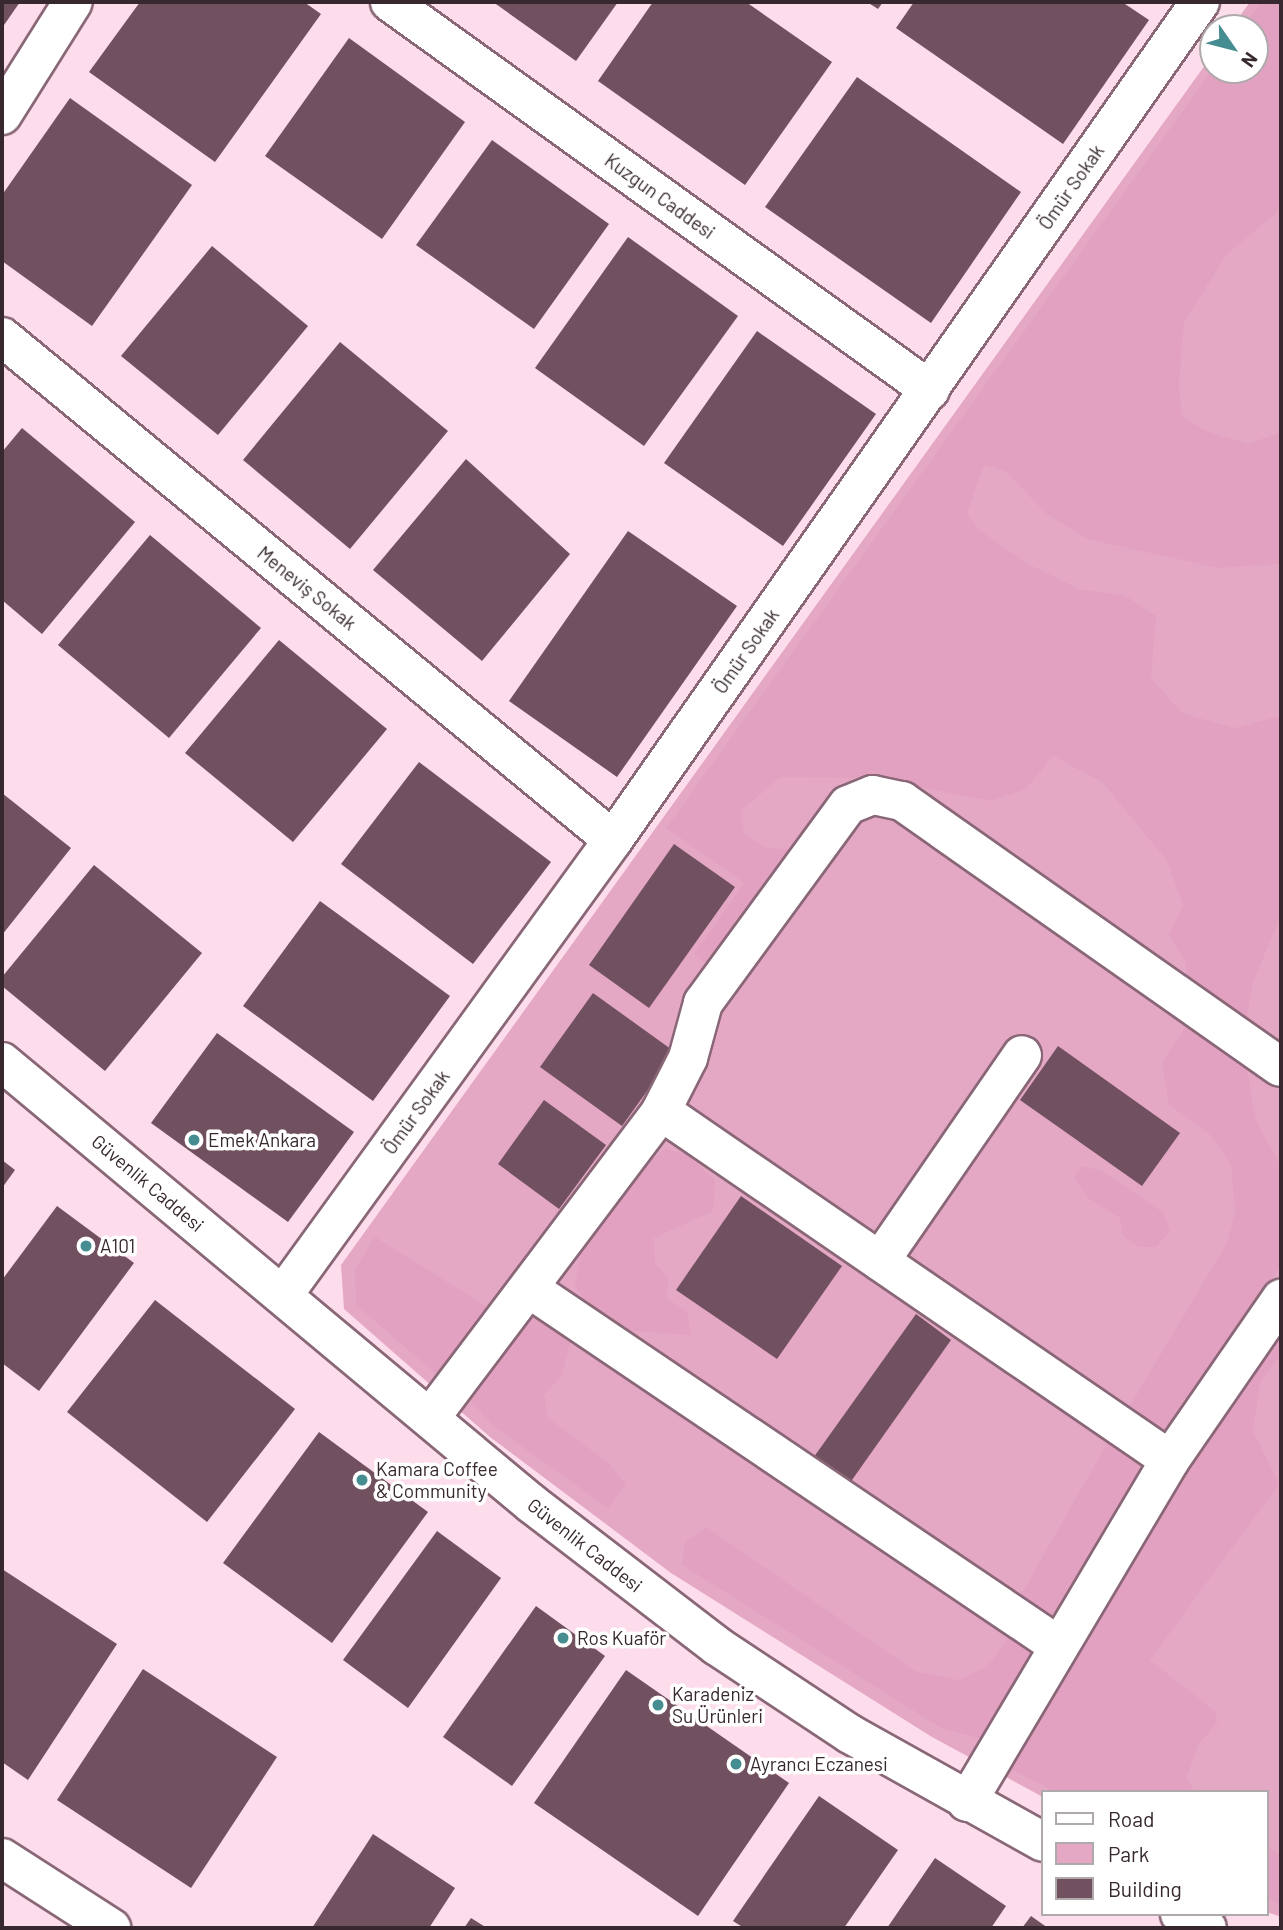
<!DOCTYPE html>
<meta charset="utf-8">
<style>
body{margin:0}
#map{position:relative;width:1283px;height:1930px;overflow:hidden;background:#fdddeb;font-family:Barlow,sans-serif}
div>[style]{position:absolute}
.green>*{inset:0;background:#e4a8c5}
.forest>*{inset:0;background:#e3a1c1}
.building>*{inset:0;background:#715060}
.roads{filter:drop-shadow(2px 0 #896777) drop-shadow(-2px 0 #896777) drop-shadow(0 2px #896777) drop-shadow(0 -2px #896777)}
.minor>*{height:38px;margin:-19px;padding:0 19px;transform-origin:19px;border-radius:19px;background:#fff}
.major>*{height:38px;margin:-19px;padding:0 19px;transform-origin:19px;border-radius:19px;background:#fff}
.dots>*{width:19px;height:19px;translate:-50% -50%;box-sizing:border-box;border:4px solid #fff;border-radius:50%}
span{translate:-50% -50%;white-space:nowrap;text-align:center;line-height:1.15;-webkit-text-stroke:7px #fff;paint-order:stroke}
.street-label{font-size:19px;color:#36282e}
.poi-label{font-size:19px;color:#36282e}
.left{translate:0 -50%;text-align:left}
.frame{position:absolute;inset:0;border:4px solid #36282e;pointer-events:none}
.legend{position:absolute;left:1041px;top:1790px;width:228px;height:126px;box-sizing:border-box;background:#fff;border:2px solid #afa9ab;margin:0;padding:9px 12px;list-style:none;font-size:21px;color:#36282e}
.legend li{display:flex;align-items:center;gap:14px;height:35px}
.legend b{width:35px;border:2px solid #afa9ab}
.north{position:absolute;left:1199px;top:14px;width:70px;height:70px;box-sizing:border-box;background:#fff;border:2px solid #afa9ab;border-radius:50%;rotate:125deg;font-size:19px;font-weight:700;line-height:28px;text-align:center;color:#36282e}
.north::after{content:'';display:block;margin:auto;width:24px;height:32px;background:#458d91;clip-path:polygon(50% 0,100% 100%,50% 72%,0 100%)}
</style>
<div id="map">
<div class="green">
<div style="clip-path:polygon(1250px 2px,1281px 2px,1281px 1917px,1267px 1912px,1267px 1792px,1043px 1797px,932px 1737px,671px 1573px,490px 1437px,344px 1309px,341px 1265px,1213px 54px,1213px 70px,1255px 70px,1255px 28px,1231px 28px)"></div>
</div>
<div class="forest">
<div style="clip-path:polygon(1261px 2px,1281px 2px,1281px 209px,1226px 255px,1184px 323px,1179px 386px,1182px 416px,1206px 431px,1248px 444px,1281px 432px,1281px 564px,1218px 568px,1087px 539px,1047px 514px,1005px 471px,984px 465px,967px 513px,978px 529px,1028px 564px,1081px 590px,1124px 595px,1156px 616px,1151px 678px,1182px 713px,1234px 728px,1281px 716px,1281px 915px,1252px 985px,1245px 1032px,1186px 987px,1186px 963px,1169px 935px,1183px 905px,1167px 861px,1102px 782px,1053px 756px,1026px 789px,990px 801px,874px 778px,780px 777px,741px 811px,744px 833px,764px 847px,796px 850px,719px 972px,694px 954px,744px 883px,666px 828px,1213px 69px,1255px 70px,1255px 28px,1242px 28px)"></div>
<div style="clip-path:polygon(1189px 1022px,1244px 1054px,1256px 1120px,1281px 1167px,1281px 1265px,1166px 1438px,1128px 1409px,1226px 1245px,1235px 1213px,1231px 1164px,1209px 1134px,1169px 1105px,1162px 1062px)"></div>
<div style="clip-path:polygon(665px 1149px,687px 1154px,715px 1180px,713px 1211px,654px 1238px,655px 1264px,669px 1278px,666px 1298px,687px 1311px,691px 1335px,614px 1330px,592px 1315px,575px 1285px,581px 1248px,636px 1173px)"></div>
<div style="clip-path:polygon(1082px 1166px,1102px 1171px,1164px 1213px,1170px 1231px,1156px 1247px,1139px 1247px,1123px 1236px,1120px 1218px,1088px 1198px,1074px 1177px)"></div>
<div style="clip-path:polygon(375px 1237px,494px 1311px,443px 1380px,356px 1305px,355px 1269px)"></div>
<div style="clip-path:polygon(540px 1312px,572px 1337px,561px 1377px,544px 1395px,548px 1418px,609px 1463px,626px 1485px,608px 1508px,496px 1428px,463px 1393px,518px 1316px)"></div>
<div style="clip-path:polygon(1281px 1316px,1281px 1355px,1260px 1382px,1253px 1431px,1279px 1484px,1150px 1660px,1216px 1712px,1217px 1723px,1198px 1745px,1187px 1777px,1194px 1792px,1055px 1792px,996px 1761px)"></div>
<div style="clip-path:polygon(1109px 1440px,1149px 1468px,1050px 1630px,1015px 1605px)"></div>
<div style="clip-path:polygon(706px 1527px,915px 1671px,958px 1680px,987px 1667px,1014px 1631px,1037px 1648px,985px 1740px,941px 1728px,682px 1565px,685px 1542px)"></div>
<div style="clip-path:polygon(1267px 1847px,1281px 1855px,1281px 1905px,1267px 1899px)"></div>
</div>
<div class="building">
<div style="clip-path:polygon(2px 2px,20px 2px,2px 28px)"></div>
<div style="clip-path:polygon(140px 2px,304px 2px,321px 14px,215px 162px,89px 72px)"></div>
<div style="clip-path:polygon(493px 2px,618px 2px,576px 61px)"></div>
<div style="clip-path:polygon(653px 2px,746px 2px,832px 62px,745px 185px,598px 81px)"></div>
<div style="clip-path:polygon(867px 2px,883px 2px,878px 9px)"></div>
<div style="clip-path:polygon(914px 2px,1122px 2px,1149px 20px,1063px 144px,896px 28px)"></div>
<div style="clip-path:polygon(349px 38px,465px 122px,382px 239px,265px 156px)"></div>
<div style="clip-path:polygon(857px 77px,1021px 192px,931px 323px,765px 207px)"></div>
<div style="clip-path:polygon(70px 98px,192px 185px,92px 326px,2px 261px,2px 195px)"></div>
<div style="clip-path:polygon(492px 140px,609px 224px,534px 329px,416px 245px)"></div>
<div style="clip-path:polygon(628px 237px,738px 316px,644px 446px,535px 368px)"></div>
<div style="clip-path:polygon(212px 246px,308px 326px,218px 435px,121px 356px)"></div>
<div style="clip-path:polygon(757px 331px,876px 414px,783px 546px,664px 463px)"></div>
<div style="clip-path:polygon(340px 342px,448px 431px,350px 549px,243px 460px)"></div>
<div style="clip-path:polygon(22px 428px,135px 522px,42px 634px,2px 600px,2px 452px)"></div>
<div style="clip-path:polygon(466px 459px,570px 554px,482px 661px,373px 570px)"></div>
<div style="clip-path:polygon(628px 531px,737px 606px,617px 777px,509px 701px)"></div>
<div style="clip-path:polygon(150px 535px,261px 628px,169px 738px,58px 645px)"></div>
<div style="clip-path:polygon(279px 640px,387px 729px,293px 842px,185px 753px)"></div>
<div style="clip-path:polygon(419px 762px,551px 862px,473px 964px,341px 864px)"></div>
<div style="clip-path:polygon(2px 793px,71px 848px,2px 935px)"></div>
<div style="clip-path:polygon(674px 844px,735px 887px,649px 1008px,589px 965px)"></div>
<div style="clip-path:polygon(94px 865px,202px 953px,105px 1071px,2px 986px,2px 977px)"></div>
<div style="clip-path:polygon(320px 901px,450px 996px,373px 1101px,243px 1006px)"></div>
<div style="clip-path:polygon(593px 993px,675px 1052px,622px 1126px,540px 1067px)"></div>
<div style="clip-path:polygon(217px 1033px,354px 1132px,288px 1222px,151px 1123px)"></div>
<div style="clip-path:polygon(1058px 1046px,1180px 1133px,1142px 1186px,1020px 1100px)"></div>
<div style="clip-path:polygon(544px 1100px,606px 1145px,559px 1209px,498px 1164px)"></div>
<div style="clip-path:polygon(2px 1160px,15px 1170px,2px 1188px)"></div>
<div style="clip-path:polygon(741px 1196px,842px 1266px,777px 1359px,676px 1290px)"></div>
<div style="clip-path:polygon(57px 1206px,134px 1263px,39px 1391px,2px 1363px,2px 1280px)"></div>
<div style="clip-path:polygon(155px 1300px,295px 1409px,207px 1522px,67px 1412px)"></div>
<div style="clip-path:polygon(916px 1314px,951px 1340px,847px 1487px,811px 1461px)"></div>
<div style="clip-path:polygon(319px 1432px,428px 1512px,332px 1643px,223px 1563px)"></div>
<div style="clip-path:polygon(437px 1531px,501px 1578px,408px 1708px,343px 1660px)"></div>
<div style="clip-path:polygon(2px 1569px,117px 1644px,28px 1780px,2px 1762px)"></div>
<div style="clip-path:polygon(536px 1606px,605px 1656px,512px 1786px,443px 1737px)"></div>
<div style="clip-path:polygon(143px 1669px,277px 1757px,191px 1888px,57px 1800px)"></div>
<div style="clip-path:polygon(626px 1670px,789px 1783px,698px 1916px,534px 1803px)"></div>
<div style="clip-path:polygon(819px 1796px,898px 1850px,844px 1928px,744px 1928px,733px 1921px)"></div>
<div style="clip-path:polygon(373px 1834px,455px 1888px,429px 1928px,312px 1928px)"></div>
<div style="clip-path:polygon(935px 1858px,1006px 1906px,991px 1928px,887px 1928px)"></div>
<div style="clip-path:polygon(1031px 1916px,1048px 1928px,1022px 1928px)"></div>
<div style="clip-path:polygon(471px 1918px,487px 1928px,464px 1928px)"></div>
</div>
<div class="roads">
<div class="minor">
<div style="left:390px;top:2px;width:665px;rotate:35.7deg"></div>
<div style="left:2px;top:115px;width:133px;rotate:-57.9deg"></div>
<div style="left:2px;top:337px;width:791px;rotate:39.46deg"></div>
<div style="left:661px;top:1111px;width:617px;rotate:34.44deg"></div>
<div style="left:880px;top:1261px;width:250px;rotate:-55.4deg"></div>
<div style="left:530px;top:1289px;width:635px;rotate:34.02deg"></div>
<div style="left:283px;top:1295px;width:562px;rotate:-54.05deg"></div>
<div style="left:613px;top:840px;width:1023px;rotate:-54.99deg"></div>
<div style="left:430px;top:1418px;width:384px;rotate:-53deg"></div>
<div style="left:661px;top:1111px;width:59px;rotate:-63deg"></div>
<div style="left:688px;top:1058px;width:57px;rotate:-74.7deg"></div>
<div style="left:703px;top:1003px;width:245px;rotate:-53.8deg"></div>
<div style="left:848px;top:805px;width:27px;rotate:-22deg"></div>
<div style="left:873px;top:795px;width:30px;rotate:12deg"></div>
<div style="left:902px;top:801px;width:462px;rotate:35.1deg"></div>
<div style="left:967px;top:1802px;width:398px;rotate:-59.3deg"></div>
<div style="left:1170px;top:1460px;width:196px;rotate:-55.4deg"></div>
<div style="left:2px;top:1858px;width:130px;rotate:32.7deg"></div>
</div>
<div class="major">
<div style="left:2px;top:1062px;width:690px;rotate:39.83deg"></div>
<div style="left:532px;top:1504px;width:233px;rotate:37.5deg"></div>
<div style="left:717px;top:1646px;width:159px;rotate:33.5deg"></div>
<div style="left:850px;top:1734px;width:221px;rotate:29.2deg"></div>
<div style="left:1180px;top:1914px;width:30px;rotate:27deg"></div>
</div>
</div>
<div class="dots">
<div style="left:194px;top:1140px;background:#458d91"></div>
<div style="left:86px;top:1246px;background:#458d91"></div>
<div style="left:362px;top:1480px;background:#458d91"></div>
<div style="left:563px;top:1638px;background:#458d91"></div>
<div style="left:658px;top:1705px;background:#458d91"></div>
<div style="left:736px;top:1764px;background:#458d91"></div>
</div>
<div class="street-label">
<span style="left:1071px;top:187px;rotate:-55deg">Ömür Sokak</span>
<span style="left:660px;top:196px;rotate:36deg">Kuzgun Caddesi</span>
<span style="left:307px;top:588px;rotate:39deg">Meneviş Sokak</span>
<span style="left:746px;top:651px;rotate:-55deg">Ömür Sokak</span>
<span style="left:416px;top:1112px;rotate:-54deg">Ömür Sokak</span>
<span style="left:148px;top:1183px;rotate:40deg">Güvenlik Caddesi</span>
<span style="left:585px;top:1545px;rotate:38deg">Güvenlik Caddesi</span>
</div>
<div class="poi-label">
<span class="left" style="left:208px;top:1140px">Emek Ankara</span>
<span class="left" style="left:100px;top:1246px">A101</span>
<span class="left" style="left:376px;top:1480px">Kamara Coffee<br>&amp; Community</span>
<span class="left" style="left:577px;top:1638px">Ros Kuaför</span>
<span class="left" style="left:672px;top:1705px">Karadeniz<br>Su Ürünleri</span>
<span class="left" style="left:750px;top:1764px">Ayrancı Eczanesi</span>
</div>
<div class="frame"></div>
<ul class="legend">
<li><b style="height:9px;background:#fff"></b>Road</li>
<li><b style="height:19px;background:#e4a8c5"></b>Park</li>
<li><b style="height:19px;background:#715060"></b>Building</li>
</ul>
<div class="north">N</div>
</div>
